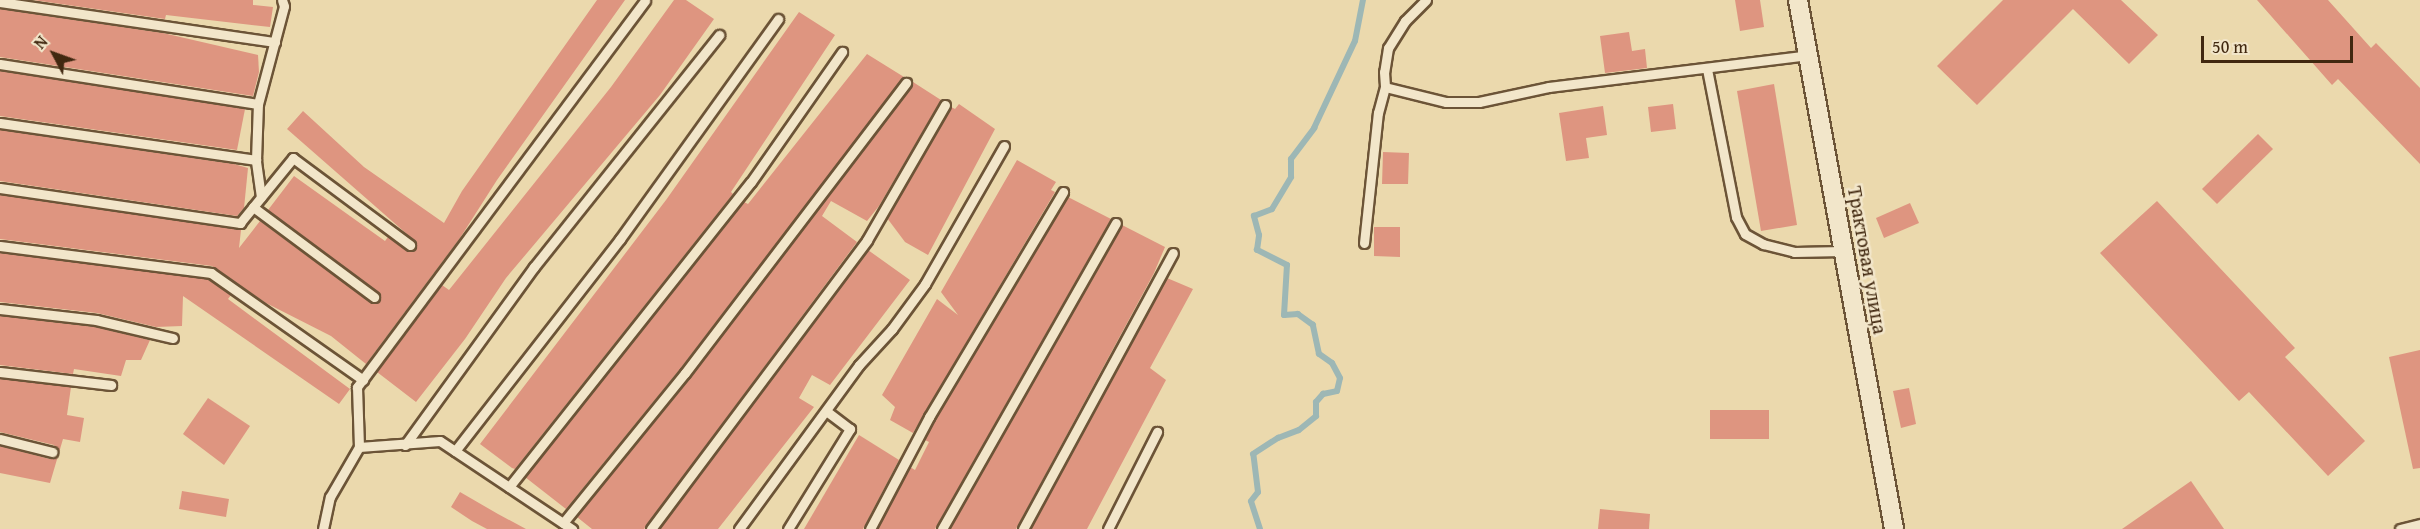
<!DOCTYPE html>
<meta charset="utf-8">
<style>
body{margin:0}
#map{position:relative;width:2420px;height:529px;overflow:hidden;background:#ebd9ad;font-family:"Gentium Book Plus",serif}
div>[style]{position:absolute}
.stream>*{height:6px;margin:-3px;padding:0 3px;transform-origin:3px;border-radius:3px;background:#9db7b5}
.building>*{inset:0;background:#de9580}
.roads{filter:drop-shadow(2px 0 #6c5437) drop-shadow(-2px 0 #6c5437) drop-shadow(0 2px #6c5437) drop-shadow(0 -2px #6c5437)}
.service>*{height:9px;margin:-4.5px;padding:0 4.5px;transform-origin:4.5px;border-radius:4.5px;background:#f2e6ca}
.minor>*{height:18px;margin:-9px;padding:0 9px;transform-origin:9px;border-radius:9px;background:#f2e6ca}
span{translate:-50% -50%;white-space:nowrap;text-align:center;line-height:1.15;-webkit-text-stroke:5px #f2e6ca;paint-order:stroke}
.street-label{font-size:20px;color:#412810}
.north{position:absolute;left:24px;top:24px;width:60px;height:60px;-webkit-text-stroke:4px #f2e6ca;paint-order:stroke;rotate:311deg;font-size:16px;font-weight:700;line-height:24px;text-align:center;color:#412810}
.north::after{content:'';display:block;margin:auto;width:21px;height:27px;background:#412810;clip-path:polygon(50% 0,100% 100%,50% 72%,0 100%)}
.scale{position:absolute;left:2201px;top:36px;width:152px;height:27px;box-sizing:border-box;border:3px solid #412810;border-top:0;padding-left:8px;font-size:18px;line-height:21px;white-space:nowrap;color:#412810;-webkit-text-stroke:4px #f2e6ca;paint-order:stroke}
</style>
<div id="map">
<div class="stream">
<div style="left:1260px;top:529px;width:29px;rotate:-108deg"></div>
<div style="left:1251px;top:501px;width:11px;rotate:-52deg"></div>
<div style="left:1258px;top:492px;width:38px;rotate:-97deg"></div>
<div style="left:1253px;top:454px;width:30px;rotate:-33deg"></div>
<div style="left:1278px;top:438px;width:22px;rotate:-21deg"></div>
<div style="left:1299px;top:430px;width:22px;rotate:-39deg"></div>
<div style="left:1316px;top:416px;width:14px;rotate:-90deg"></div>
<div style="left:1316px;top:402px;width:11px;rotate:-49deg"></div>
<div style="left:1323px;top:394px;width:14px;rotate:-12deg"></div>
<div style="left:1337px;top:391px;width:13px;rotate:-77deg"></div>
<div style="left:1340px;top:378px;width:17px;rotate:-118deg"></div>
<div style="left:1332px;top:363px;width:16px;rotate:-145deg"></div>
<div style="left:1319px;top:354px;width:30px;rotate:-102deg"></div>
<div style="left:1313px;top:325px;width:19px;rotate:-144deg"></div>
<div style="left:1298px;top:314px;width:14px;rotate:176deg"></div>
<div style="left:1284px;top:315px;width:50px;rotate:-86.6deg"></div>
<div style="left:1287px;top:265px;width:34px;rotate:-153deg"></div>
<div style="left:1257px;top:250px;width:15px;rotate:-82deg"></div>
<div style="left:1259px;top:235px;width:20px;rotate:-105deg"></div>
<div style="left:1254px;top:216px;width:19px;rotate:-21deg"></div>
<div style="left:1272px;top:209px;width:37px;rotate:-59deg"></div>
<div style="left:1291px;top:177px;width:18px;rotate:-90deg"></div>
<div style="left:1291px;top:159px;width:39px;rotate:-53deg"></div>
<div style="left:1314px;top:128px;width:96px;rotate:-64.8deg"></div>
<div style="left:1355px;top:41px;width:42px;rotate:-79deg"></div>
</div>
<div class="building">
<div style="clip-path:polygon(33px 0,253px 0,253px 5px,273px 7px,270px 27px,166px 15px,165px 19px)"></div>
<div style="clip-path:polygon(597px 0,625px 0,497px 180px,460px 238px,366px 364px,331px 336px,266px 303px,212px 266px,0 239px,0 195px,241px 230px,239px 248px,260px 221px,370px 302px,376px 303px,381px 298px,378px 292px,268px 210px,294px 176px,385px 241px,388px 237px,410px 252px,416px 249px,416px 242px,287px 129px,303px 111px,364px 167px,444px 223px,462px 191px)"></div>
<div style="clip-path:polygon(674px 0,686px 0,714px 19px,660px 95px,506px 278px,465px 339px,416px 402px,377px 372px,442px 285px,449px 290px,611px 87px)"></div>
<div style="clip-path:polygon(1735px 0,1760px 0,1764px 27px,1740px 31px)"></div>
<div style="clip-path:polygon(2003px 0,2121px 0,2158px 35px,2129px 64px,2073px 9px,1977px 105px,1937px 66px)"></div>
<div style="clip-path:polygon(2257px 0,2328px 0,2371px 48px,2376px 43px,2420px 88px,2420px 164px,2338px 79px,2332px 85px)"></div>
<div style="clip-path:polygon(0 9px,163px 33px,258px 55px,259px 72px,253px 96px,0 57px)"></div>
<div style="clip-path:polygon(799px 12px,835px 35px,731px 192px,733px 194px,515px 469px,512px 468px,480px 444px,666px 200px)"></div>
<div style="clip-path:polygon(1629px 32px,1632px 51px,1645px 49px,1647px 68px,1605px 73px,1600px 36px)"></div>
<div style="clip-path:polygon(867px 54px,904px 77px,680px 369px,566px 509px,525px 477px,744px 202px,748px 204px)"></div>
<div style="clip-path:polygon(0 71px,245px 109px,237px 150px,0 116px)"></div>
<div style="clip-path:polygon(913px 82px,941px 100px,879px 206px,867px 221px,831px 201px,822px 216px,857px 242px,644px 529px,592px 529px,577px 517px,690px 377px)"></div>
<div style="clip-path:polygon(1774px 84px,1797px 225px,1761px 231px,1737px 91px)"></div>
<div style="clip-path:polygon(959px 104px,995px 129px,928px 255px,905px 242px,887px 218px,951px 107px,955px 109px)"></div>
<div style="clip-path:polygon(1673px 104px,1676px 129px,1651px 132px,1648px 107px)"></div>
<div style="clip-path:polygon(1603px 106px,1607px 135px,1586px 138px,1589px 158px,1566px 161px,1559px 113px)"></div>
<div style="clip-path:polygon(0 130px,234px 164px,248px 168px,244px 208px,237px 216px,0 181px)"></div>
<div style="clip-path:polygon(2258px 134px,2273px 149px,2217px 204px,2202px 189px)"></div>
<div style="clip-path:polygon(1383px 152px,1409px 153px,1408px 184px,1382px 184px)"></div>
<div style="clip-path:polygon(1017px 160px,1056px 182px,1051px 190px,1055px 192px,913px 433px,890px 420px,895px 407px,882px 395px,937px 299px,958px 315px,941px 292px)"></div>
<div style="clip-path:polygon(1068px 197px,1111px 219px,935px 529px,878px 529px,910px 467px,915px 470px,929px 442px,925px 440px,935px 420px)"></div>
<div style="clip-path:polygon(2157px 201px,2295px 348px,2285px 357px,2365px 441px,2328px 476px,2249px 392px,2239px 401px,2100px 253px)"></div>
<div style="clip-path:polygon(1910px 203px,1919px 223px,1884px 238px,1876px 218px)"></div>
<div style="clip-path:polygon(1122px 225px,1165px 247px,1154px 273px,1016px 529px,950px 529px)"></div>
<div style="clip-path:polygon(1374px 227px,1400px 227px,1400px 257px,1374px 256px)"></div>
<div style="clip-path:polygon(868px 250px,910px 280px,830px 385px,812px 375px,799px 398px,814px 407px,718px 529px,659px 529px)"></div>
<div style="clip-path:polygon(0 253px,208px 279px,231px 295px,228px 299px,350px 389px,339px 404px,183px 296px,182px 326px,156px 327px,97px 313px,0 302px)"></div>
<div style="clip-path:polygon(1167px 278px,1193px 289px,1150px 368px,1166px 380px,1087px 529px,1031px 529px)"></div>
<div style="clip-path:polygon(0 316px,95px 327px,150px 340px,141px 360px,126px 360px,121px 376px,74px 369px,73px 374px,0 365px)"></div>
<div style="clip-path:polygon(2420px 350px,2420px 468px,2413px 469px,2389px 357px)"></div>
<div style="clip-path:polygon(0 379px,71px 387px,67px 415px,84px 418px,80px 442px,63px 439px,50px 483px,0 473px,0 446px,50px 459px,59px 453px,54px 445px,0 432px)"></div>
<div style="clip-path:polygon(1909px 388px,1916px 424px,1901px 428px,1893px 391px)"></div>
<div style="clip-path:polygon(208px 398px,250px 426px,224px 465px,183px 434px)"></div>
<div style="clip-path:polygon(1710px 410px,1769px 410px,1769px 439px,1710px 439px)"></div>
<div style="clip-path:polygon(859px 435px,899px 460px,863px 529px,804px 529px)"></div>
<div style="clip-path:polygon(2191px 481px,2224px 529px,2122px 529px)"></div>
<div style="clip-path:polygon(182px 491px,229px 499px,226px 517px,179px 509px)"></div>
<div style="clip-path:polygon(460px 492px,498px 514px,526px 529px,487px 529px,472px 521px,451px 507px)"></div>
<div style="clip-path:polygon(1600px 509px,1650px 514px,1649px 529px,1598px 529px)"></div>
</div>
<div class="roads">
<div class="service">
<div style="left:1426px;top:0;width:30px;rotate:135deg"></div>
<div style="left:1405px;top:21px;width:32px;rotate:122deg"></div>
<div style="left:1388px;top:48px;width:24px;rotate:99deg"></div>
<div style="left:1384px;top:72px;width:15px;rotate:86deg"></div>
<div style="left:1385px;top:87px;width:63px;rotate:13.8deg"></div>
<div style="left:1446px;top:102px;width:33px"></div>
<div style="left:1479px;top:102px;width:72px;rotate:-12.1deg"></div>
<div style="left:1549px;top:87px;width:261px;rotate:-7deg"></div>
<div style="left:0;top:2px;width:278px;rotate:8.3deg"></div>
<div style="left:0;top:64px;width:261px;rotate:8.8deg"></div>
<div style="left:1707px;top:69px;width:151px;rotate:78.9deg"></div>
<div style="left:1736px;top:217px;width:19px;rotate:62deg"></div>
<div style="left:1745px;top:234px;width:21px;rotate:29deg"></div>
<div style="left:1763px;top:244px;width:32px;rotate:14deg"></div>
<div style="left:1794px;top:252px;width:49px;rotate:-1.2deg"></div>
<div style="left:0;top:123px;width:259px;rotate:8.2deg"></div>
<div style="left:0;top:188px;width:243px;rotate:8.3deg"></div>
<div style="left:240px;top:223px;width:84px;rotate:-50.8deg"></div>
<div style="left:293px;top:158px;width:146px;rotate:36.6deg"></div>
<div style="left:261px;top:197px;width:37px;rotate:-98deg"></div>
<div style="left:256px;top:160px;width:56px;rotate:-88deg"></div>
<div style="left:258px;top:104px;width:101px;rotate:-75.1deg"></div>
<div style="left:284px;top:6px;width:6px;rotate:-108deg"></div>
<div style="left:253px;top:207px;width:151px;rotate:36.6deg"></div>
<div style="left:1364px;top:243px;width:131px;rotate:-83.9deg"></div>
<div style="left:1378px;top:113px;width:27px;rotate:-75deg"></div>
<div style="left:0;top:246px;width:213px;rotate:7.3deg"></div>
<div style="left:211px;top:273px;width:186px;rotate:35.1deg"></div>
<div style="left:0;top:309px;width:97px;rotate:6.5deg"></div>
<div style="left:96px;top:320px;width:79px;rotate:13.2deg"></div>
<div style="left:0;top:372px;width:112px;rotate:6.7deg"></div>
<div style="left:0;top:439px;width:54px;rotate:14deg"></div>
<div style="left:405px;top:445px;width:220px;rotate:-54.1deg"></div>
<div style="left:534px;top:267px;width:297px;rotate:-51.4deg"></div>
<div style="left:359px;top:447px;width:81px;rotate:-4.2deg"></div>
<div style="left:440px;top:441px;width:159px;rotate:33.7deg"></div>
<div style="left:455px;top:451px;width:269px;rotate:-52.1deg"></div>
<div style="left:620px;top:239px;width:271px;rotate:-54.3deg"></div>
<div style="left:509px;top:487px;width:389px;rotate:-51.6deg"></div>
<div style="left:751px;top:182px;width:159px;rotate:-55deg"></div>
<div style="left:563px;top:523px;width:193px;rotate:-50.9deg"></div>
<div style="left:685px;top:373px;width:365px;rotate:-52.7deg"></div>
<div style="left:323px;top:529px;width:33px;rotate:-78deg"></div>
<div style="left:330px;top:497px;width:58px;rotate:-59.9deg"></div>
<div style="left:359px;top:447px;width:60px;rotate:-91.9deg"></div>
<div style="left:357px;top:387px;width:482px;rotate:-53.3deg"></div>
<div style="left:651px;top:529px;width:361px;rotate:-53.2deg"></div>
<div style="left:867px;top:240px;width:156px;rotate:-60deg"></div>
<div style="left:739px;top:529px;width:203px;rotate:-53.8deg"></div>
<div style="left:859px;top:365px;width:49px;rotate:-47.5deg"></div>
<div style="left:892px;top:329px;width:56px;rotate:-53.7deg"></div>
<div style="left:925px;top:284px;width:159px;rotate:-60.2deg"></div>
<div style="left:788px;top:529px;width:118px;rotate:-58.2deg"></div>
<div style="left:850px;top:429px;width:30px;rotate:-143deg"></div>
<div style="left:870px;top:529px;width:127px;rotate:-62.2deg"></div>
<div style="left:929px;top:417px;width:262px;rotate:-59.2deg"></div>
<div style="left:942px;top:529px;width:352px;rotate:-60.4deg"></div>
<div style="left:1023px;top:529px;width:314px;rotate:-61.5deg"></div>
<div style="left:1108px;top:529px;width:109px;rotate:-63.2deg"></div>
<div style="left:2400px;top:529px;width:21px;rotate:-14deg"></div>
</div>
<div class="minor">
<div style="left:1798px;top:0;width:538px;rotate:79.71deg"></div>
</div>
</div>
<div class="street-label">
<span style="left:1868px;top:260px;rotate:80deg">Трактовая улица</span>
</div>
<div class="north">N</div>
<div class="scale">50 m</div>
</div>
